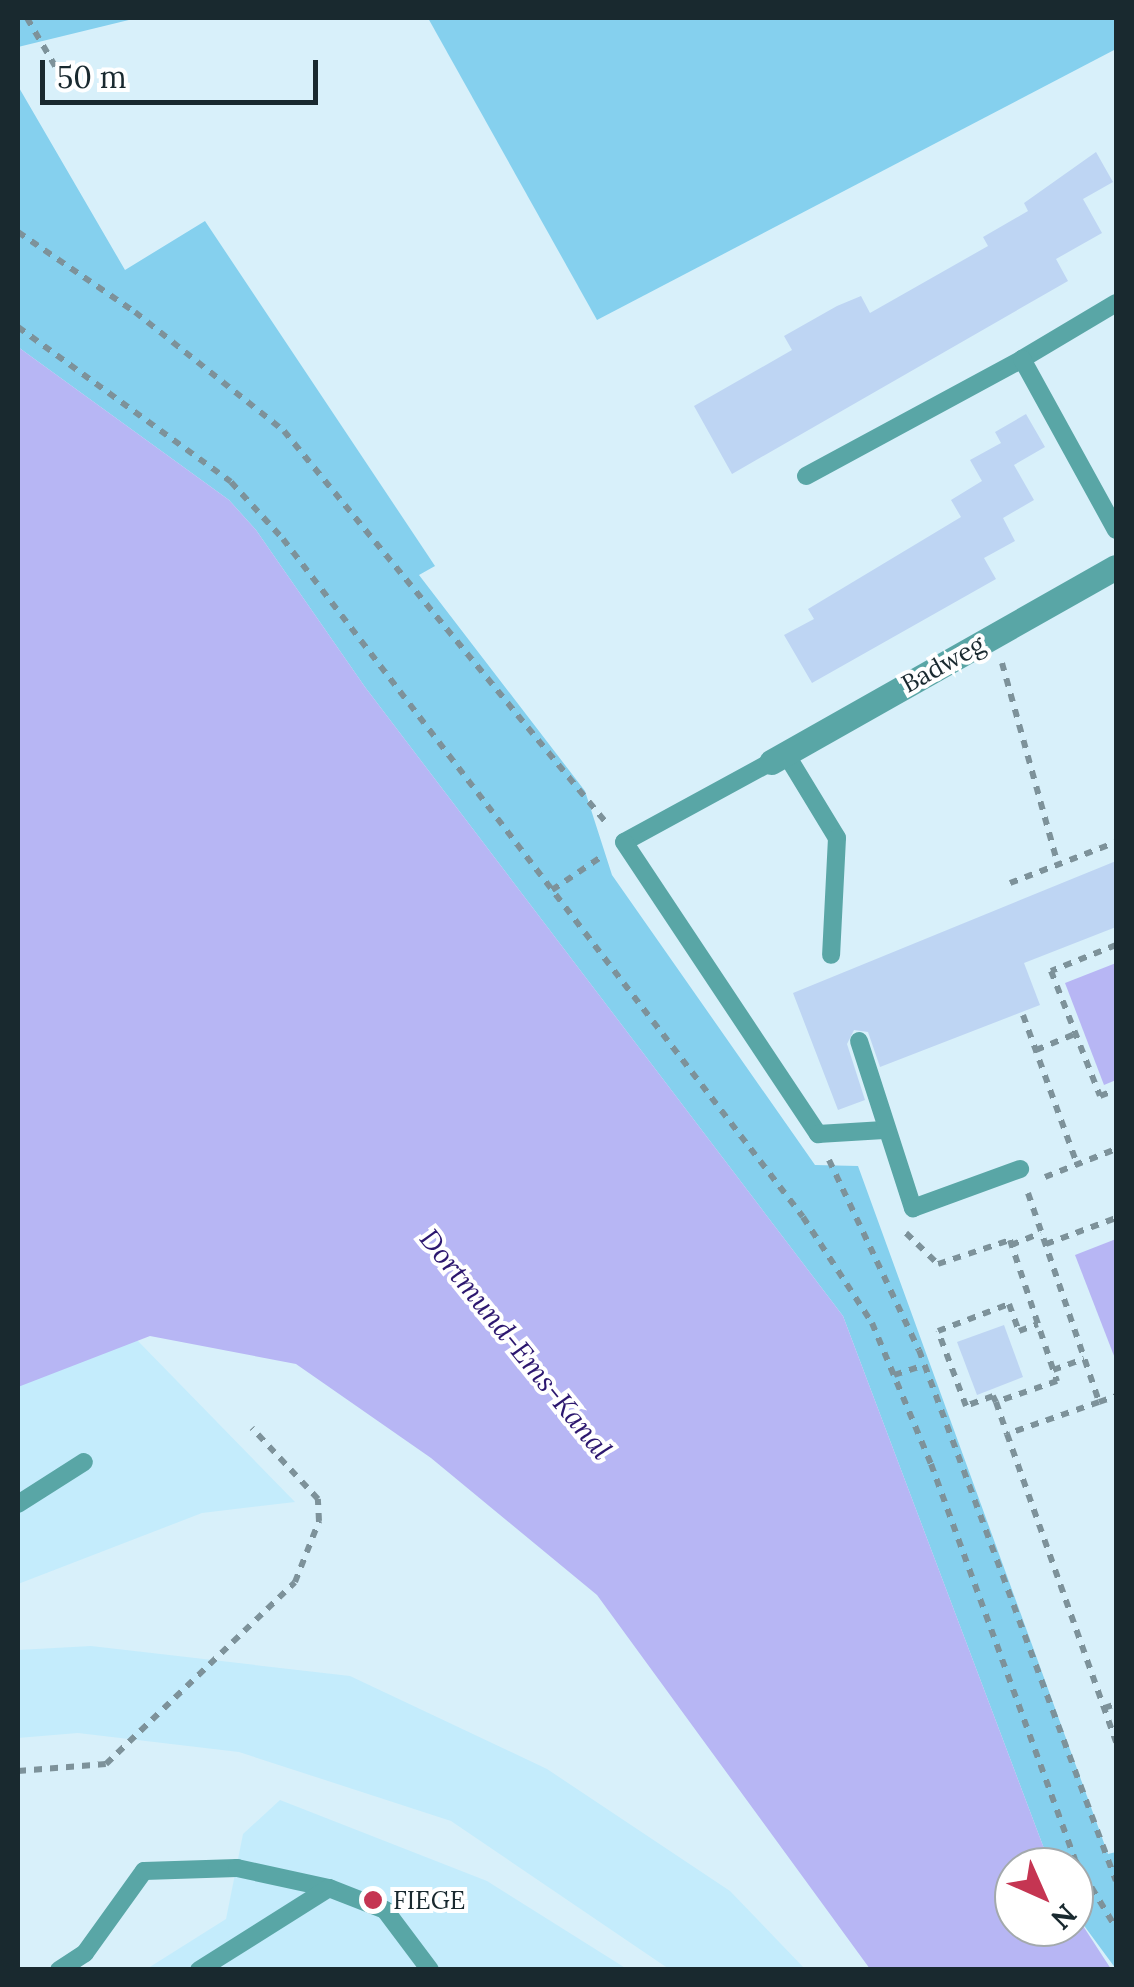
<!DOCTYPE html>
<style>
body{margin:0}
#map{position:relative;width:1134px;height:1987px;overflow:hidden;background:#d8f0fa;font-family:Lora,serif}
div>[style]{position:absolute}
.built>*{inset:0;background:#c4ecfc}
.green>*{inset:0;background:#85d0ee}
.water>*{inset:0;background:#b7b6f4}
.building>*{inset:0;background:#bed5f3}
.path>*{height:6px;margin-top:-3px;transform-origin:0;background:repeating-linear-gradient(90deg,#7d929a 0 8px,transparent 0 16px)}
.service>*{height:18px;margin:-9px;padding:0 9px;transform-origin:9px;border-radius:9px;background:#59a6a6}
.minor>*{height:25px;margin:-12.5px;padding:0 12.5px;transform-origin:12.5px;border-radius:12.5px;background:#59a6a6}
.dots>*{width:28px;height:28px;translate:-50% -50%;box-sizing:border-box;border:5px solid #fff;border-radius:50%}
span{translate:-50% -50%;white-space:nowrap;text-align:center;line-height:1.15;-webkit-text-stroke:8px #fff;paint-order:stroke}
.street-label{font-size:25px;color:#19292f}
.poi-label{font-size:25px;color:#19292f}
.left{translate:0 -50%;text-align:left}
.water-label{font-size:28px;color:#2c176f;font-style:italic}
.frame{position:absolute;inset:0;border:20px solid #19292f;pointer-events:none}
.north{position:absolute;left:994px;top:1847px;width:100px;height:100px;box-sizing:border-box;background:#fff;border:2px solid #a3a9ac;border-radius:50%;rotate:135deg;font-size:28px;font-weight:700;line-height:40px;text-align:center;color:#19292f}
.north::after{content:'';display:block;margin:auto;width:35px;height:45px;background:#c53552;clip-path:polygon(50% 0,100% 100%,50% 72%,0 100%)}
.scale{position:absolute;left:40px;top:60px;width:278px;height:45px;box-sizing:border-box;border:5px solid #19292f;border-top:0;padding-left:12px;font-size:30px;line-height:35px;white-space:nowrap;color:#19292f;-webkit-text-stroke:8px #fff;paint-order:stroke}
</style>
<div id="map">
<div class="built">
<div style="clip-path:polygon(18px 1133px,137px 1340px,295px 1502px,202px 1513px,18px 1584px)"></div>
<div style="clip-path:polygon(91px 1646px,350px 1676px,547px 1769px,730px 1891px,805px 1969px,669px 1969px,451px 1821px,239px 1752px,78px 1733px,18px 1738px,18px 1650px)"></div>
<div style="clip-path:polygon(280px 1800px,487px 1881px,627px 1969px,145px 1970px,226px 1919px,243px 1834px)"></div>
</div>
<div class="green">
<div style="clip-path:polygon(18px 18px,137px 18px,18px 47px)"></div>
<div style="clip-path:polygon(428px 18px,1116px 18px,1116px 49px,597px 320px)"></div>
<div style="clip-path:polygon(18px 86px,125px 270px,205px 221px,435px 566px,419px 575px,585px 791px,612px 875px,815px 1165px,858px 1166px,1108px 1854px,1116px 1852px,1116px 1969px,1074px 1912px,1074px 1867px,1051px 1867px,843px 1316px,365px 687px,256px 530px,229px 500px,18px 347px)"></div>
</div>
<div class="water">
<div style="clip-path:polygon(18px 347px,229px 500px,256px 530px,365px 687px,843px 1316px,1051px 1867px,1014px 1867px,1014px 1927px,1074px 1927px,1074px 1912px,1111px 1969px,870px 1969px,597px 1595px,431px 1458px,296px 1364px,150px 1336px,18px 1387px)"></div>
<div style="clip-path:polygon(1116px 963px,1116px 1080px,1104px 1085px,1065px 983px)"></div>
<div style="clip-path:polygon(1116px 1239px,1116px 1361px,1075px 1255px)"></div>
</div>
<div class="building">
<div style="clip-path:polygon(1096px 152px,1113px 182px,1083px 199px,1102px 233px,1056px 259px,1068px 281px,732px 474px,694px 406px,792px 350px,784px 336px,837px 306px,861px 296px,870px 313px,988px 246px,983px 237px,1028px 211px,1024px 203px)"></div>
<div style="clip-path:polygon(1026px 414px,1045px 447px,1014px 465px,1034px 500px,1003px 518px,1015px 541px,984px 558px,996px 579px,812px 683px,784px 635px,814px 619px,808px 609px,961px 517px,951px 500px,982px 481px,970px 460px,1001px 443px,995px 432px)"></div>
<div style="clip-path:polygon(1116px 861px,1116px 927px,1024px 963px,1040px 1005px,880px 1067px,868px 1032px,854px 1030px,847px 1044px,865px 1100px,838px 1110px,793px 993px)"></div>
<div style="clip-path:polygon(1004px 1325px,1023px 1377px,977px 1395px,957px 1342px)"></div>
</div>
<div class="path">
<div style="left:27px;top:18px;width:75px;rotate:59.7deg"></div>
<div style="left:18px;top:232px;width:142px;rotate:34.4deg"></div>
<div style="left:135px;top:312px;width:191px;rotate:38.6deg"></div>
<div style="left:284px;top:431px;width:510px;rotate:50.57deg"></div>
<div style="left:18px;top:327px;width:263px;rotate:36deg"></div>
<div style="left:231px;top:482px;width:77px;rotate:47.6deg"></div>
<div style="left:283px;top:539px;width:854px;rotate:52.51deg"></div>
<div style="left:803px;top:1217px;width:126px;rotate:56.9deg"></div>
<div style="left:872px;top:1323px;width:153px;rotate:67.3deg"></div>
<div style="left:931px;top:1464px;width:421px;rotate:70deg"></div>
<div style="left:1075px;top:1860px;width:79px;rotate:58.9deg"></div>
<div style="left:1002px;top:663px;width:210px;rotate:74.5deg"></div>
<div style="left:1010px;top:883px;width:114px;rotate:-21.1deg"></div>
<div style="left:552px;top:890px;width:63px;rotate:-33.9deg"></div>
<div style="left:1116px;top:945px;width:70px;rotate:158.2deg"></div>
<div style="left:1051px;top:971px;width:134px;rotate:68.6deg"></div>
<div style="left:1100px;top:1096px;width:17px;rotate:-21deg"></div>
<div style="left:1023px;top:1015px;width:158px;rotate:70.1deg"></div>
<div style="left:1036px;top:1050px;width:42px;rotate:-22.3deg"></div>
<div style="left:829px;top:1160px;width:210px;rotate:64.7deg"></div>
<div style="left:919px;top:1350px;width:566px;rotate:69.65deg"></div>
<div style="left:1045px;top:1177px;width:76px;rotate:-21.5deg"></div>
<div style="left:1028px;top:1193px;width:221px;rotate:71.2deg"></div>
<div style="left:1099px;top:1402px;width:97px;rotate:160.8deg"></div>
<div style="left:1007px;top:1434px;width:327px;rotate:70.5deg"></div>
<div style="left:906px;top:1233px;width:45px;rotate:44.1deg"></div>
<div style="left:938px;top:1264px;width:76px;rotate:-18.4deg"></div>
<div style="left:1010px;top:1240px;width:149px;rotate:71.6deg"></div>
<div style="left:1057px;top:1381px;width:65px;rotate:161deg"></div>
<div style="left:996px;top:1402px;width:34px;rotate:71deg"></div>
<div style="left:1046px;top:1244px;width:75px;rotate:-20.4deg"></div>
<div style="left:1011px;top:1245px;width:32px;rotate:-22deg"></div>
<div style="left:1053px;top:1370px;width:33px;rotate:-20deg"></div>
<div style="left:894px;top:1375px;width:32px;rotate:-18deg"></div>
<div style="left:996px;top:1402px;width:7px;rotate:-117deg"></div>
<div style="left:993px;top:1396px;width:29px;rotate:160deg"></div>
<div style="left:966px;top:1406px;width:80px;rotate:-110.5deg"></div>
<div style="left:938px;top:1331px;width:76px;rotate:-20.8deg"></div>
<div style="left:1009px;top:1304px;width:29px;rotate:70deg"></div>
<div style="left:1019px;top:1331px;width:20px;rotate:-20deg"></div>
<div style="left:1099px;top:1402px;width:18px;rotate:-19deg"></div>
<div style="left:1104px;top:1708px;width:13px;rotate:-18deg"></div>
<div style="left:18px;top:1771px;width:88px;rotate:-4.5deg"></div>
<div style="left:106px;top:1764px;width:262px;rotate:-43.9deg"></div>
<div style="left:295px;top:1582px;width:66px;rotate:-68.5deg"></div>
<div style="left:319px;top:1521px;width:22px;rotate:-93deg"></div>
<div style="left:318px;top:1499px;width:97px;rotate:-132.9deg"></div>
</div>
<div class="service">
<div style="left:1022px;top:359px;width:109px;rotate:-30.8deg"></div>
<div style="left:806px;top:476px;width:246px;rotate:-28.4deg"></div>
<div style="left:1022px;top:359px;width:195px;rotate:61.2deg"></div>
<div style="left:786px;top:754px;width:98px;rotate:58.7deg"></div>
<div style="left:837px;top:838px;width:117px;rotate:92.9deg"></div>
<div style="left:771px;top:762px;width:167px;rotate:151.4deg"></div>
<div style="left:624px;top:842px;width:351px;rotate:56.4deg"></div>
<div style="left:818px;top:1134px;width:66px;rotate:-3.5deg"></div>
<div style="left:859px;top:1041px;width:176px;rotate:72.1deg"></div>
<div style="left:913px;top:1208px;width:114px;rotate:-20deg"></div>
<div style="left:18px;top:1504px;width:78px;rotate:-32.5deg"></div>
<div style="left:59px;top:1970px;width:31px;rotate:-33deg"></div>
<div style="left:85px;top:1953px;width:101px;rotate:-54.3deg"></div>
<div style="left:144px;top:1871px;width:93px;rotate:-1.8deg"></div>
<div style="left:237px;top:1868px;width:94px;rotate:12.3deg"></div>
<div style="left:329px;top:1888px;width:60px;rotate:21.4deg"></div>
<div style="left:385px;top:1910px;width:75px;rotate:53.1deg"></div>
<div style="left:199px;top:1970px;width:154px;rotate:-32.2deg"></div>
</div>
<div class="minor">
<div style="left:771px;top:762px;width:396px;rotate:-29.5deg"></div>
</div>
<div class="dots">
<div style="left:373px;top:1900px;background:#c53552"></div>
</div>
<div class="street-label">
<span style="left:943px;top:664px;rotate:-29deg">Badweg</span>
</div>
<div class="poi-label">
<span class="left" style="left:393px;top:1900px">FIEGE</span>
</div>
<div class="water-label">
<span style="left:516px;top:1344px;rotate:51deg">Dortmund-Ems-Kanal</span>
</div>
<div class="frame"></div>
<div class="north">N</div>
<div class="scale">50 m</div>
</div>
